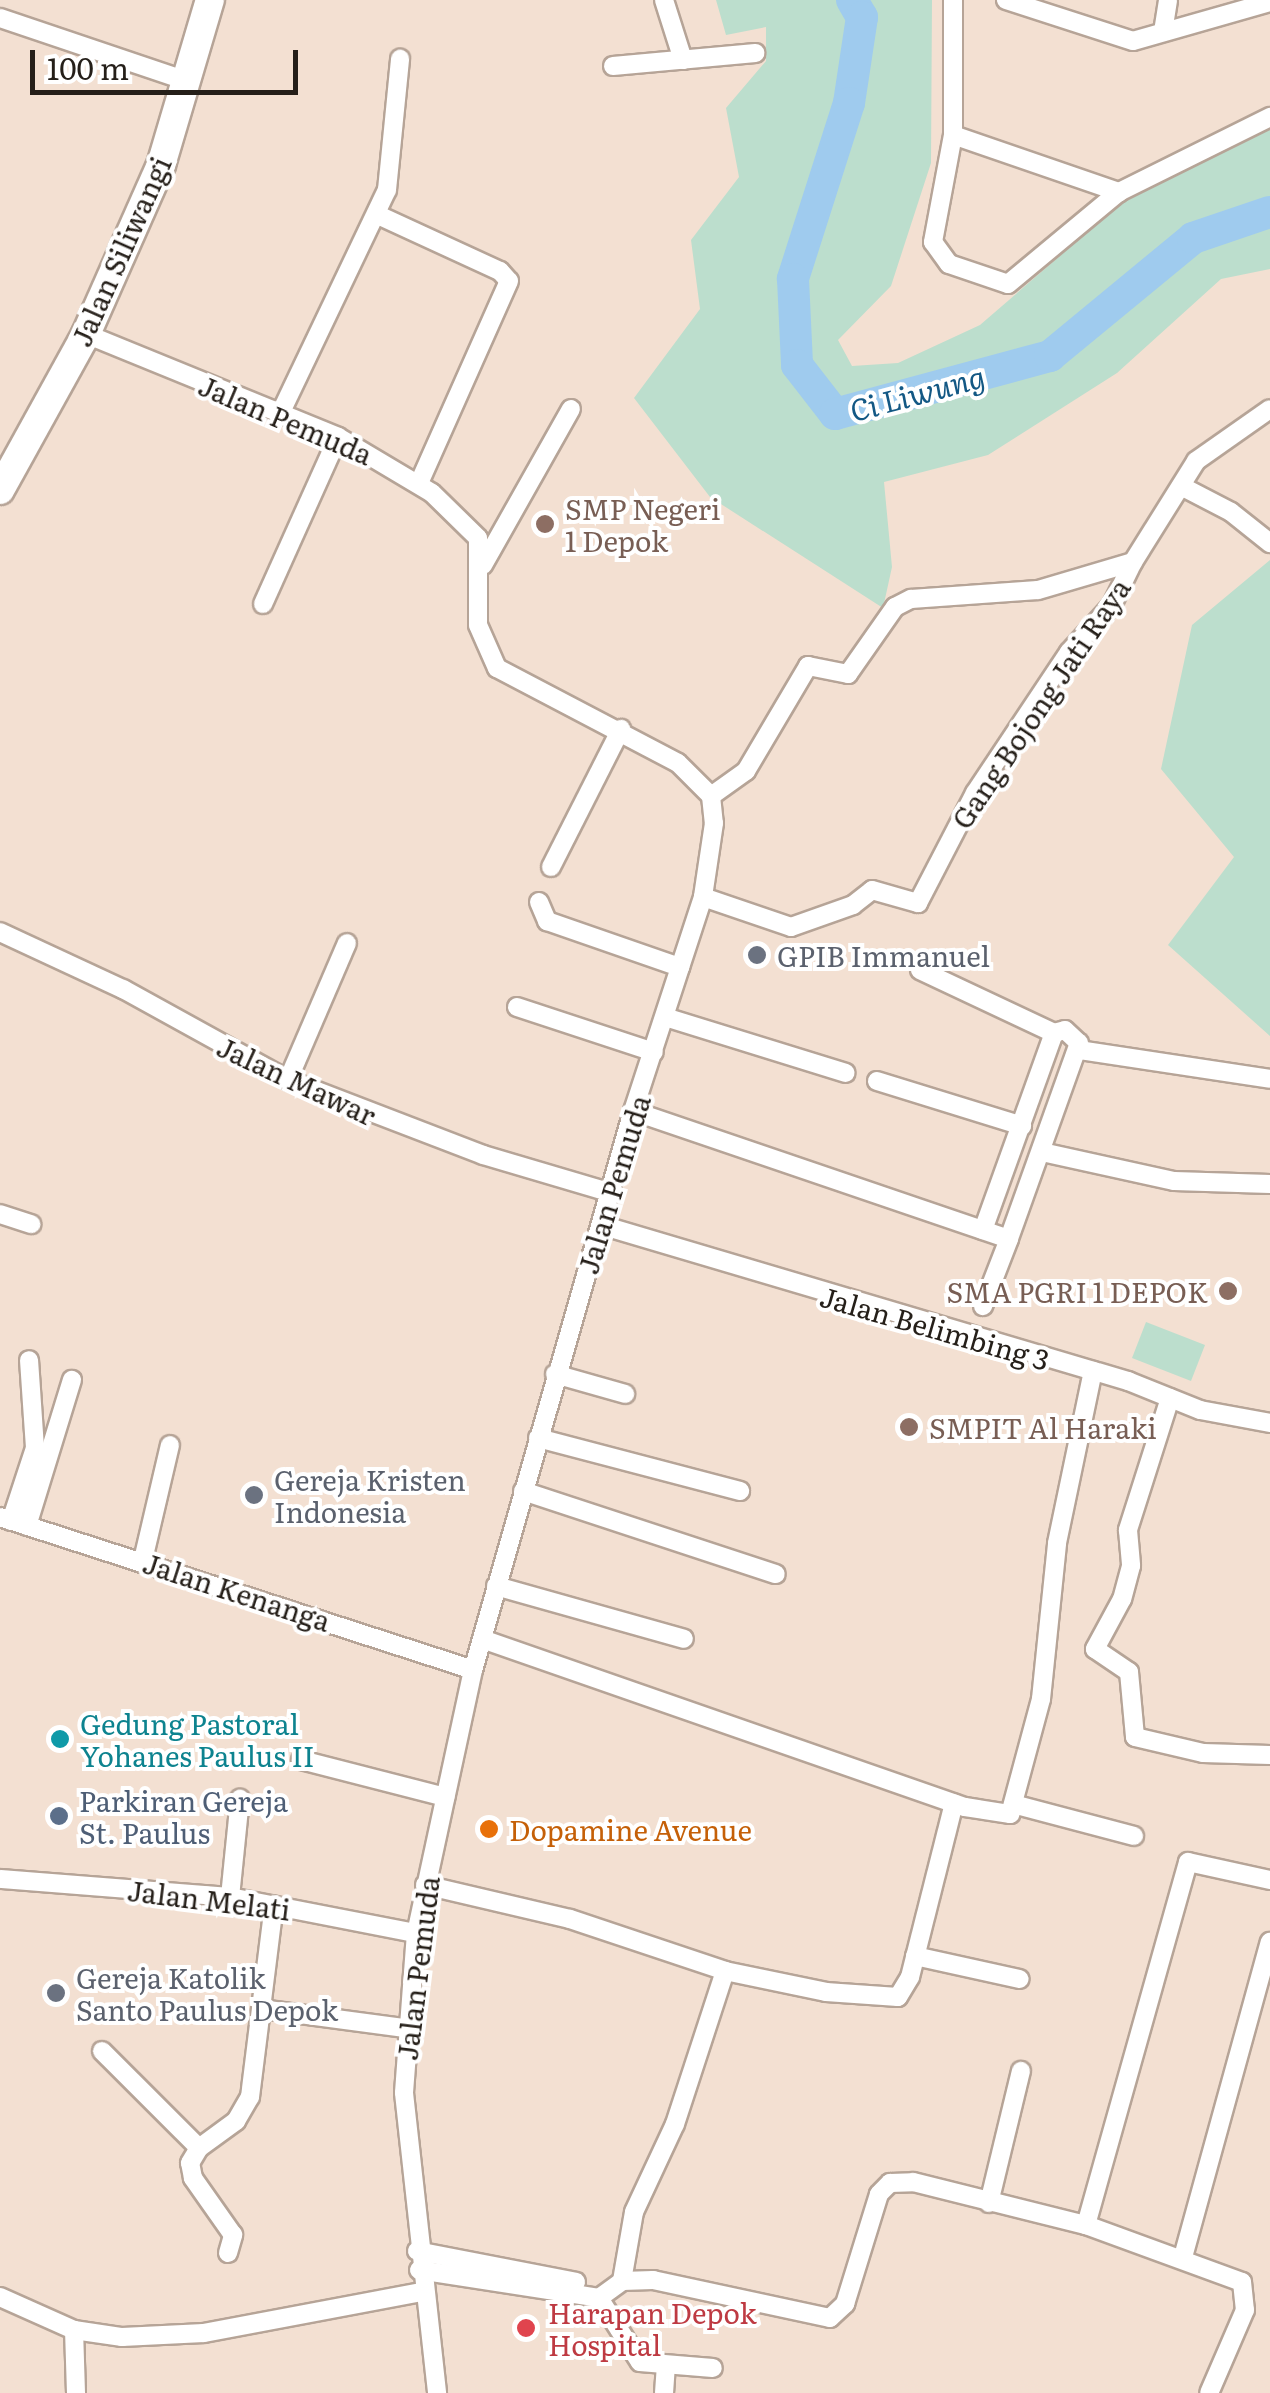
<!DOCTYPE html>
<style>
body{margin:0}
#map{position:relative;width:1270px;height:2393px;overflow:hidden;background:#f3e0d2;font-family:Literata,serif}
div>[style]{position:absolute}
.green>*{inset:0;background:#bcdecd}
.river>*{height:32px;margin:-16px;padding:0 16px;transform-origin:16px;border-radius:16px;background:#9fcbee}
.roads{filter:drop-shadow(2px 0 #b6a497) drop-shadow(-2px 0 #b6a497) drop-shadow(0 2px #b6a497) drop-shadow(0 -2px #b6a497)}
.street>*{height:18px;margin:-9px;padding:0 9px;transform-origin:9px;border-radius:9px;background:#fff}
.secondary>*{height:28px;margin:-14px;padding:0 14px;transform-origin:14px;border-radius:14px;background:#fff}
.dots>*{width:28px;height:28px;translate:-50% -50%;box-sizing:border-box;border:5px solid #fff;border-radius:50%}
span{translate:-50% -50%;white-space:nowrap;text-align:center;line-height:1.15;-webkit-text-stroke:8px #fff;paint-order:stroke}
.street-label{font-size:28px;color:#251f19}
.education-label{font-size:28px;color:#785e54}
.left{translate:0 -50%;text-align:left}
.right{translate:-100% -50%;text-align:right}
.worship-label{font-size:28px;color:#5b616d}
.culture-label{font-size:28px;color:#0d838f}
.service-label{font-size:28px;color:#4e5e75}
.food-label{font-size:28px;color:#c56008}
.health-label{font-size:28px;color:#be3a42}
.water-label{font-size:30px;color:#135884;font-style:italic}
.scale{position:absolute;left:30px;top:50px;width:268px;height:45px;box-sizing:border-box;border:5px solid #251f19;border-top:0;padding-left:12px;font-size:30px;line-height:35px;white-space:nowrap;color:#251f19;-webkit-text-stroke:8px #fff;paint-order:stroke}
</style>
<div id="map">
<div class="green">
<div style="clip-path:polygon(716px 0,932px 0,931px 163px,891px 286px,838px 340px,852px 366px,898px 363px,980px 325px,1180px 152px,1270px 114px,1270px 269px,1221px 279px,1117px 373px,988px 455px,884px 482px,892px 567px,883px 608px,710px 497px,634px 398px,700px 309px,691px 240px,739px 177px,726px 108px,766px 61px,766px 27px,726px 35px)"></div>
<div style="clip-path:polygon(1270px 560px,1270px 1036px,1168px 945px,1234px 857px,1161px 769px,1192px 625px)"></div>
<div style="clip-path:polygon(1146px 1322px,1205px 1345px,1191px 1381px,1132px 1358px)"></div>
</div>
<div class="river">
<div style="left:852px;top:0;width:20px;rotate:60deg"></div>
<div style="left:862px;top:17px;width:87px;rotate:98.6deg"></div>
<div style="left:849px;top:103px;width:185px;rotate:107.7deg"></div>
<div style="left:793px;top:279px;width:86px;rotate:87.3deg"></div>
<div style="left:797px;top:365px;width:62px;rotate:52.2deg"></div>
<div style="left:835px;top:414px;width:223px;rotate:-15.1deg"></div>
<div style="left:1050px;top:356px;width:185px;rotate:-39.5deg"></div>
<div style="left:1193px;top:238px;width:81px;rotate:-18.7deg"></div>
</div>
<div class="roads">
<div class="street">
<div style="left:664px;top:0;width:63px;rotate:72.4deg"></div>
<div style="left:953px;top:0;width:135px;rotate:90deg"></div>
<div style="left:953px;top:135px;width:109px;rotate:100.6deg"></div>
<div style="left:933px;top:242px;width:27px;rotate:54deg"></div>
<div style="left:949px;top:264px;width:62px;rotate:18.7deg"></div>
<div style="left:1008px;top:284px;width:144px;rotate:-39.7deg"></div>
<div style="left:1119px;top:192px;width:169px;rotate:-26.4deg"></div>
<div style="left:1006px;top:0;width:133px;rotate:17.9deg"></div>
<div style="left:1133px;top:41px;width:142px;rotate:-15.9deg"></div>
<div style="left:0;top:18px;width:200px;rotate:18.6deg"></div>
<div style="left:1163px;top:32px;width:32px;rotate:-81deg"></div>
<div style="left:613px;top:66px;width:143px;rotate:-5.2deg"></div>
<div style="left:953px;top:135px;width:176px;rotate:19deg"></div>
<div style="left:378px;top:215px;width:134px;rotate:24.7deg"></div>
<div style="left:500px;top:271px;width:13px;rotate:48deg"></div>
<div style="left:509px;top:281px;width:221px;rotate:114deg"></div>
<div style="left:86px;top:334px;width:272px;rotate:22.2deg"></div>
<div style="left:338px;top:437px;width:109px;rotate:30.8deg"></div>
<div style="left:432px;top:493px;width:64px;rotate:44.4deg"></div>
<div style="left:478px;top:538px;width:87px;rotate:90deg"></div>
<div style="left:478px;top:625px;width:47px;rotate:66.2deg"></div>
<div style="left:497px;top:668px;width:204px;rotate:27.7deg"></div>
<div style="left:678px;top:763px;width:47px;rotate:45deg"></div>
<div style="left:711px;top:796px;width:27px;rotate:84deg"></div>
<div style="left:714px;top:823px;width:75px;rotate:98.5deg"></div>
<div style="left:703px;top:897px;width:225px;rotate:108.1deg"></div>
<div style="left:633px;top:1111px;width:581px;rotate:105.97deg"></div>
<div style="left:473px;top:1670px;width:269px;rotate:102.2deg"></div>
<div style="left:416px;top:1933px;width:160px;rotate:94.3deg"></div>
<div style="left:404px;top:2093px;width:302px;rotate:83.7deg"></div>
<div style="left:280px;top:414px;width:248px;rotate:-64.5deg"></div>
<div style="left:387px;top:190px;width:132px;rotate:-84.3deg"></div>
<div style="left:1181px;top:486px;width:56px;rotate:27.5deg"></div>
<div style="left:1231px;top:512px;width:50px;rotate:38.5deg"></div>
<div style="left:483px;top:565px;width:179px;rotate:-60.6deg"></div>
<div style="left:263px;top:604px;width:183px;rotate:-65.8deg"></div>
<div style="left:711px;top:796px;width:43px;rotate:-35.5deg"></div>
<div style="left:746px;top:771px;width:122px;rotate:-59.4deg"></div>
<div style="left:808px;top:666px;width:41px;rotate:11.3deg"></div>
<div style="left:848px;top:674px;width:82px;rotate:-55deg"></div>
<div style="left:895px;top:607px;width:18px;rotate:-27deg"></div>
<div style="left:911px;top:599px;width:127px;rotate:-4.1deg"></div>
<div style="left:1038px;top:590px;width:99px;rotate:-16.4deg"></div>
<div style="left:1133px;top:562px;width:119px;rotate:-58deg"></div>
<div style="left:1196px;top:461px;width:90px;rotate:-35.1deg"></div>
<div style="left:551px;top:867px;width:155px;rotate:-63.1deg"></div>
<div style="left:703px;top:897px;width:93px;rotate:18.8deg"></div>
<div style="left:791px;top:927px;width:66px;rotate:-19.5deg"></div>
<div style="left:853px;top:905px;width:24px;rotate:-38deg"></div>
<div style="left:872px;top:890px;width:48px;rotate:15.8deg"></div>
<div style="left:918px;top:903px;width:124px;rotate:-62.6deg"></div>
<div style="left:975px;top:793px;width:169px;rotate:-56.3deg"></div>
<div style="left:1069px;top:652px;width:64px;rotate:-47.5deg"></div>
<div style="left:1112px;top:605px;width:48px;rotate:-64deg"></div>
<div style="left:539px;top:902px;width:21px;rotate:67deg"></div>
<div style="left:547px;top:921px;width:141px;rotate:19.1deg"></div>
<div style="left:0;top:932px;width:136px;rotate:24.9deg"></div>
<div style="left:123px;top:989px;width:188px;rotate:28.9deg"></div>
<div style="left:288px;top:1080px;width:209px;rotate:21deg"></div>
<div style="left:483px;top:1155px;width:131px;rotate:16.4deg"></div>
<div style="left:920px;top:970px;width:148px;rotate:25.2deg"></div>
<div style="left:1054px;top:1033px;width:11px;rotate:-15deg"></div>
<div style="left:1065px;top:1030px;width:19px;rotate:43deg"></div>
<div style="left:1079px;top:1043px;width:208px;rotate:109.7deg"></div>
<div style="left:517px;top:1007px;width:144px;rotate:18.2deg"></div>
<div style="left:665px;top:1017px;width:189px;rotate:17.2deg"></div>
<div style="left:1079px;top:1050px;width:193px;rotate:8.6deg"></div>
<div style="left:288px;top:1080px;width:149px;rotate:-66.7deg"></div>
<div style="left:877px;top:1081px;width:152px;rotate:17.2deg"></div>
<div style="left:633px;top:1111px;width:397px;rotate:18.8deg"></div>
<div style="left:1009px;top:1239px;width:72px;rotate:111.2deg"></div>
<div style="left:1042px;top:1152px;width:135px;rotate:12.4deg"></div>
<div style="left:1174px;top:1181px;width:96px;rotate:1.8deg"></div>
<div style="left:0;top:1214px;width:33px;rotate:18deg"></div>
<div style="left:601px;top:1225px;width:550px;rotate:16.49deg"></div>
<div style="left:1128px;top:1381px;width:78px;rotate:21.9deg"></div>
<div style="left:1200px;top:1410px;width:71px;rotate:10.5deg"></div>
<div style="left:983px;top:1230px;width:209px;rotate:-70.2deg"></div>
<div style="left:555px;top:1374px;width:73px;rotate:15.9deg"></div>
<div style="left:1170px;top:1398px;width:139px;rotate:107.7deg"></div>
<div style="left:1128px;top:1530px;width:36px;rotate:85deg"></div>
<div style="left:1131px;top:1566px;width:34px;rotate:105deg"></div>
<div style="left:1122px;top:1599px;width:57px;rotate:118.4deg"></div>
<div style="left:1095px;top:1649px;width:41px;rotate:34.1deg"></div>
<div style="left:1129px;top:1672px;width:65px;rotate:84.7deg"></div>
<div style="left:1135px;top:1737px;width:70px;rotate:13.2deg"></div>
<div style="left:1203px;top:1753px;width:67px;rotate:1.7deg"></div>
<div style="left:538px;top:1438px;width:209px;rotate:14.7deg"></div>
<div style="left:523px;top:1491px;width:266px;rotate:18.2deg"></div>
<div style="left:0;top:1517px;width:497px;rotate:17.9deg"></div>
<div style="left:11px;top:1521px;width:77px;rotate:-71.8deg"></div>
<div style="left:35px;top:1448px;width:88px;rotate:-93.9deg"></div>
<div style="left:27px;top:1526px;width:153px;rotate:-72.9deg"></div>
<div style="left:143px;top:1560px;width:118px;rotate:-76.8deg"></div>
<div style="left:496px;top:1586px;width:195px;rotate:15.7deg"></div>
<div style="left:482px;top:1639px;width:511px;rotate:19.18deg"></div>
<div style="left:965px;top:1807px;width:46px;rotate:8.8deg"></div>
<div style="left:1010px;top:1814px;width:119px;rotate:-74.9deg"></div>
<div style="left:1041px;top:1699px;width:157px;rotate:-84.1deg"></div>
<div style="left:1057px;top:1543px;width:176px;rotate:-78.2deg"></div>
<div style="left:301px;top:1760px;width:149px;rotate:14.4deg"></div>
<div style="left:1017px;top:1805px;width:121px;rotate:14.8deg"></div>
<div style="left:0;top:1879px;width:231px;rotate:4.5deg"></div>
<div style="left:230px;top:1897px;width:189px;rotate:11deg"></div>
<div style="left:425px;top:1885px;width:149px;rotate:13.2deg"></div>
<div style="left:570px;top:1919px;width:163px;rotate:18.5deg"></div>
<div style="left:725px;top:1971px;width:161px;rotate:108.1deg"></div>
<div style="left:675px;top:2124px;width:97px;rotate:115deg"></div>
<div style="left:634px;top:2212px;width:70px;rotate:99.9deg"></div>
<div style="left:230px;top:1897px;width:99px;rotate:-84.2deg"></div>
<div style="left:915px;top:1956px;width:107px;rotate:12.4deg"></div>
<div style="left:725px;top:1971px;width:103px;rotate:11.7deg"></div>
<div style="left:826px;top:1992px;width:72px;rotate:4deg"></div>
<div style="left:898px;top:1997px;width:23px;rotate:-59deg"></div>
<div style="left:910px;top:1977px;width:179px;rotate:-75.8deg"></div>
<div style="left:262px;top:2009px;width:143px;rotate:7.6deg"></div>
<div style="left:102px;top:2051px;width:137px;rotate:45deg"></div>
<div style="left:989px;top:2203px;width:136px;rotate:-76.4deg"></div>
<div style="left:1086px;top:2225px;width:377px;rotate:-74.3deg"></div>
<div style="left:1188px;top:1862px;width:84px;rotate:12.4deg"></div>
<div style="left:417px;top:2251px;width:162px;rotate:11deg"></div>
<div style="left:228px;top:2253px;width:19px;rotate:-74deg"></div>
<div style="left:233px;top:2235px;width:70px;rotate:-125.1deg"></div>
<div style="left:193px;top:2178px;width:15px;rotate:-101deg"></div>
<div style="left:190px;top:2163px;width:17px;rotate:-59deg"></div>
<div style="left:199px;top:2148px;width:46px;rotate:-36.1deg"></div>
<div style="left:236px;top:2121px;width:28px;rotate:-60deg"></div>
<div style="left:250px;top:2097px;width:193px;rotate:-82.9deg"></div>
<div style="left:1183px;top:2257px;width:327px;rotate:-74.6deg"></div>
<div style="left:419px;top:2270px;width:182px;rotate:8.8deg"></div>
<div style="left:599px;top:2298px;width:29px;rotate:-36deg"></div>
<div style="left:622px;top:2281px;width:31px;rotate:-2deg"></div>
<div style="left:653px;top:2280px;width:181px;rotate:12.1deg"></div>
<div style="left:830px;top:2318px;width:21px;rotate:-43deg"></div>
<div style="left:845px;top:2304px;width:115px;rotate:-72.8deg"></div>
<div style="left:879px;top:2194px;width:16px;rotate:-45deg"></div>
<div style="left:890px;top:2183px;width:23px;rotate:-2deg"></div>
<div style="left:913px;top:2182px;width:178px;rotate:14deg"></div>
<div style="left:1086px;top:2225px;width:166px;rotate:20.1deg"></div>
<div style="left:1242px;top:2282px;width:28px;rotate:84deg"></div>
<div style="left:1245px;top:2310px;width:90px;rotate:113.4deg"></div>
<div style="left:0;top:2297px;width:81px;rotate:24deg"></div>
<div style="left:599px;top:2298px;width:76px;rotate:57.4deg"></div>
<div style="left:640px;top:2362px;width:73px;rotate:4.7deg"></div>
<div style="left:76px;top:2393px;width:63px;rotate:-91.8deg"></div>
<div style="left:74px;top:2330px;width:49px;rotate:8.3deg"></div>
<div style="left:122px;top:2337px;width:82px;rotate:-2.8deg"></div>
<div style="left:204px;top:2333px;width:221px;rotate:-10.7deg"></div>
<div style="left:664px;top:2393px;width:28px;rotate:-86deg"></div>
</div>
<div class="secondary">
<div style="left:0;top:490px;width:178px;rotate:-61.1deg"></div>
<div style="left:86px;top:334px;width:185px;rotate:-66.1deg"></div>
<div style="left:161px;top:165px;width:172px;rotate:-73.5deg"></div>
</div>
</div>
<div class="dots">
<div style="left:545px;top:524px;background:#8d6e63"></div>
<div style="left:757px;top:955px;background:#6b7280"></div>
<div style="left:1228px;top:1291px;background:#8d6e63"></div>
<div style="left:909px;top:1427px;background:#8d6e63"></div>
<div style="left:254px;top:1495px;background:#6b7280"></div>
<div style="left:60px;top:1739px;background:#0f9aa8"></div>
<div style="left:59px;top:1816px;background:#5c6f8a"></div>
<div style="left:489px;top:1829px;background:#e8710a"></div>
<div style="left:56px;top:1993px;background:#6b7280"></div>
<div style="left:526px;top:2328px;background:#e0444e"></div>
</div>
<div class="street-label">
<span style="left:120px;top:251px;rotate:-66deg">Jalan Siliwangi</span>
<span style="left:286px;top:419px;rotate:23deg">Jalan Pemuda</span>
<span style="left:1040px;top:703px;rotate:-56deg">Gang Bojong Jati Raya</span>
<span style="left:297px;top:1080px;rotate:25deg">Jalan Mawar</span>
<span style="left:613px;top:1184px;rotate:-73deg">Jalan Pemuda</span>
<span style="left:935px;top:1327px;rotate:16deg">Jalan Belimbing 3</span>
<span style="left:237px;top:1591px;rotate:18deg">Jalan Kenanga</span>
<span style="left:209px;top:1899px;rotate:7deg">Jalan Melati</span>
<span style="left:417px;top:1968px;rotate:-83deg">Jalan Pemuda</span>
</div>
<div class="education-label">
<span class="left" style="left:565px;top:524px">SMP Negeri<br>1 Depok</span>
<span class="right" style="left:1208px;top:1291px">SMA PGRI 1 DEPOK</span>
<span class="left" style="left:929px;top:1427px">SMPIT Al Haraki</span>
</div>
<div class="worship-label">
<span class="left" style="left:777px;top:955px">GPIB Immanuel</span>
<span class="left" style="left:274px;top:1495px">Gereja Kristen<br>Indonesia</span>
<span class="left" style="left:76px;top:1993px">Gereja Katolik<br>Santo Paulus Depok</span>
</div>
<div class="culture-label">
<span class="left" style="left:80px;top:1739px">Gedung Pastoral<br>Yohanes Paulus II</span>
</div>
<div class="service-label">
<span class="left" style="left:79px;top:1816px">Parkiran Gereja<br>St. Paulus</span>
</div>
<div class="food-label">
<span class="left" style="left:509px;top:1829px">Dopamine Avenue</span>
</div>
<div class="health-label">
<span class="left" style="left:548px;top:2328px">Harapan Depok<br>Hospital</span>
</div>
<div class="water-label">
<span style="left:917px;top:392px;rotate:-15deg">Ci Liwung</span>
</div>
<div class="scale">100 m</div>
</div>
